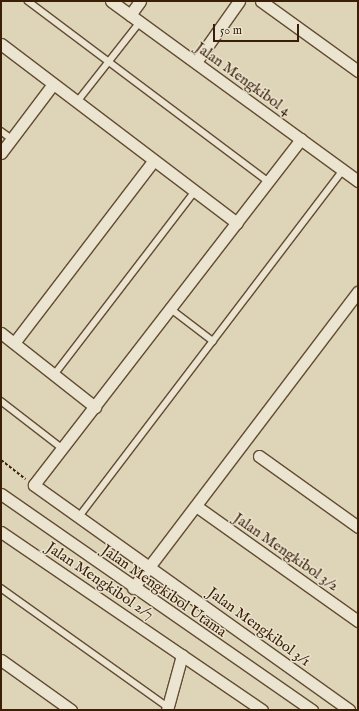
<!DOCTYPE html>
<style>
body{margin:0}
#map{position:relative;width:359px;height:711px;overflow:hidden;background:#ded5b8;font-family:"IM FELL English",serif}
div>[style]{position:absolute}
.path>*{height:2px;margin-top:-1px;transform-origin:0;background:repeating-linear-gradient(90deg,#3a1e05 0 3px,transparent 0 5px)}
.roads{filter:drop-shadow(1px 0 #634c32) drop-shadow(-1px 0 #634c32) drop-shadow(0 1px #634c32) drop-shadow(0 -1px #634c32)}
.lane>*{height:5.5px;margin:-2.75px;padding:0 2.75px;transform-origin:2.75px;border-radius:2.75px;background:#eae4d1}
.street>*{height:11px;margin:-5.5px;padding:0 5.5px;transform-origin:5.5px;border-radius:5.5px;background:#eae4d1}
span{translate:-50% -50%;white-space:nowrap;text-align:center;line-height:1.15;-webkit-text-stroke:3px #eae4d1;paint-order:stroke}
.street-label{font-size:15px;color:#3a1e05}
.frame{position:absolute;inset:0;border:2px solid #3a1e05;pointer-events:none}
.scale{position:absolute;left:213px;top:24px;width:86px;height:18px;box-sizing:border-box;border:2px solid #3a1e05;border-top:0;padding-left:5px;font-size:12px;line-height:14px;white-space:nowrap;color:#3a1e05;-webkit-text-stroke:3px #eae4d1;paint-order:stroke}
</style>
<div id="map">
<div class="path">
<div style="left:1px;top:460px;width:31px;rotate:38deg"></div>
</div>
<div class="roads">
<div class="lane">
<div style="left:28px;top:1px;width:301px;rotate:36.9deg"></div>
<div style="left:77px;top:102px;width:102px;rotate:-51.8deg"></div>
<div style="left:1px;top:131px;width:14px;rotate:36deg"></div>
<div style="left:171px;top:309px;width:53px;rotate:37.3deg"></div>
<div style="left:54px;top:375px;width:232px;rotate:-52.5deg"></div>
<div style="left:1px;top:401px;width:78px;rotate:37.7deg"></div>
<div style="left:78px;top:518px;width:437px;rotate:-52.7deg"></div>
<div style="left:1px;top:588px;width:205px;rotate:35.5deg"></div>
</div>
<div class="street">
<div style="left:111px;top:1px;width:306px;rotate:36.1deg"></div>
<div style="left:261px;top:1px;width:120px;rotate:35.8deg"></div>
<div style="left:130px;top:15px;width:17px;rotate:-54deg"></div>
<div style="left:1px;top:44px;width:296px;rotate:37.2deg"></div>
<div style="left:196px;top:62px;width:75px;rotate:-54.8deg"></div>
<div style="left:301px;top:139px;width:437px;rotate:127.7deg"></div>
<div style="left:34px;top:485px;width:387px;rotate:35.5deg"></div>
<div style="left:1px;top:153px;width:86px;rotate:-53deg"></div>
<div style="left:1px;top:333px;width:120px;rotate:38.2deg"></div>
<div style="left:14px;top:343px;width:230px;rotate:-52.6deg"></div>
<div style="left:259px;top:456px;width:122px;rotate:35.6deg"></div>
<div style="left:1px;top:494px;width:379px;rotate:34.8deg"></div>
<div style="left:196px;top:506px;width:199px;rotate:35.4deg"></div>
<div style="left:1px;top:532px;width:316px;rotate:34.3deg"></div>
<div style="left:133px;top:588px;width:372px;rotate:-52.8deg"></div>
<div style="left:1px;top:660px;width:86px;rotate:35.5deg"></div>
<div style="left:167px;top:710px;width:57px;rotate:-74.7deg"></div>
</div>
</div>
<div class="street-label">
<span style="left:243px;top:79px;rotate:36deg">Jalan Mengkibol 4</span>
<span style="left:286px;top:552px;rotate:35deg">Jalan Mengkibol 3/2</span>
<span style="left:100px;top:581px;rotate:34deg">Jalan Mengkibol 2/7</span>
<span style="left:164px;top:591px;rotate:35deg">Jalan Mengkibol Utama</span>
<span style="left:259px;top:627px;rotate:36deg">Jalan Mengkibol 3/1</span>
</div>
<div class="frame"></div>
<div class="scale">50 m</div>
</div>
